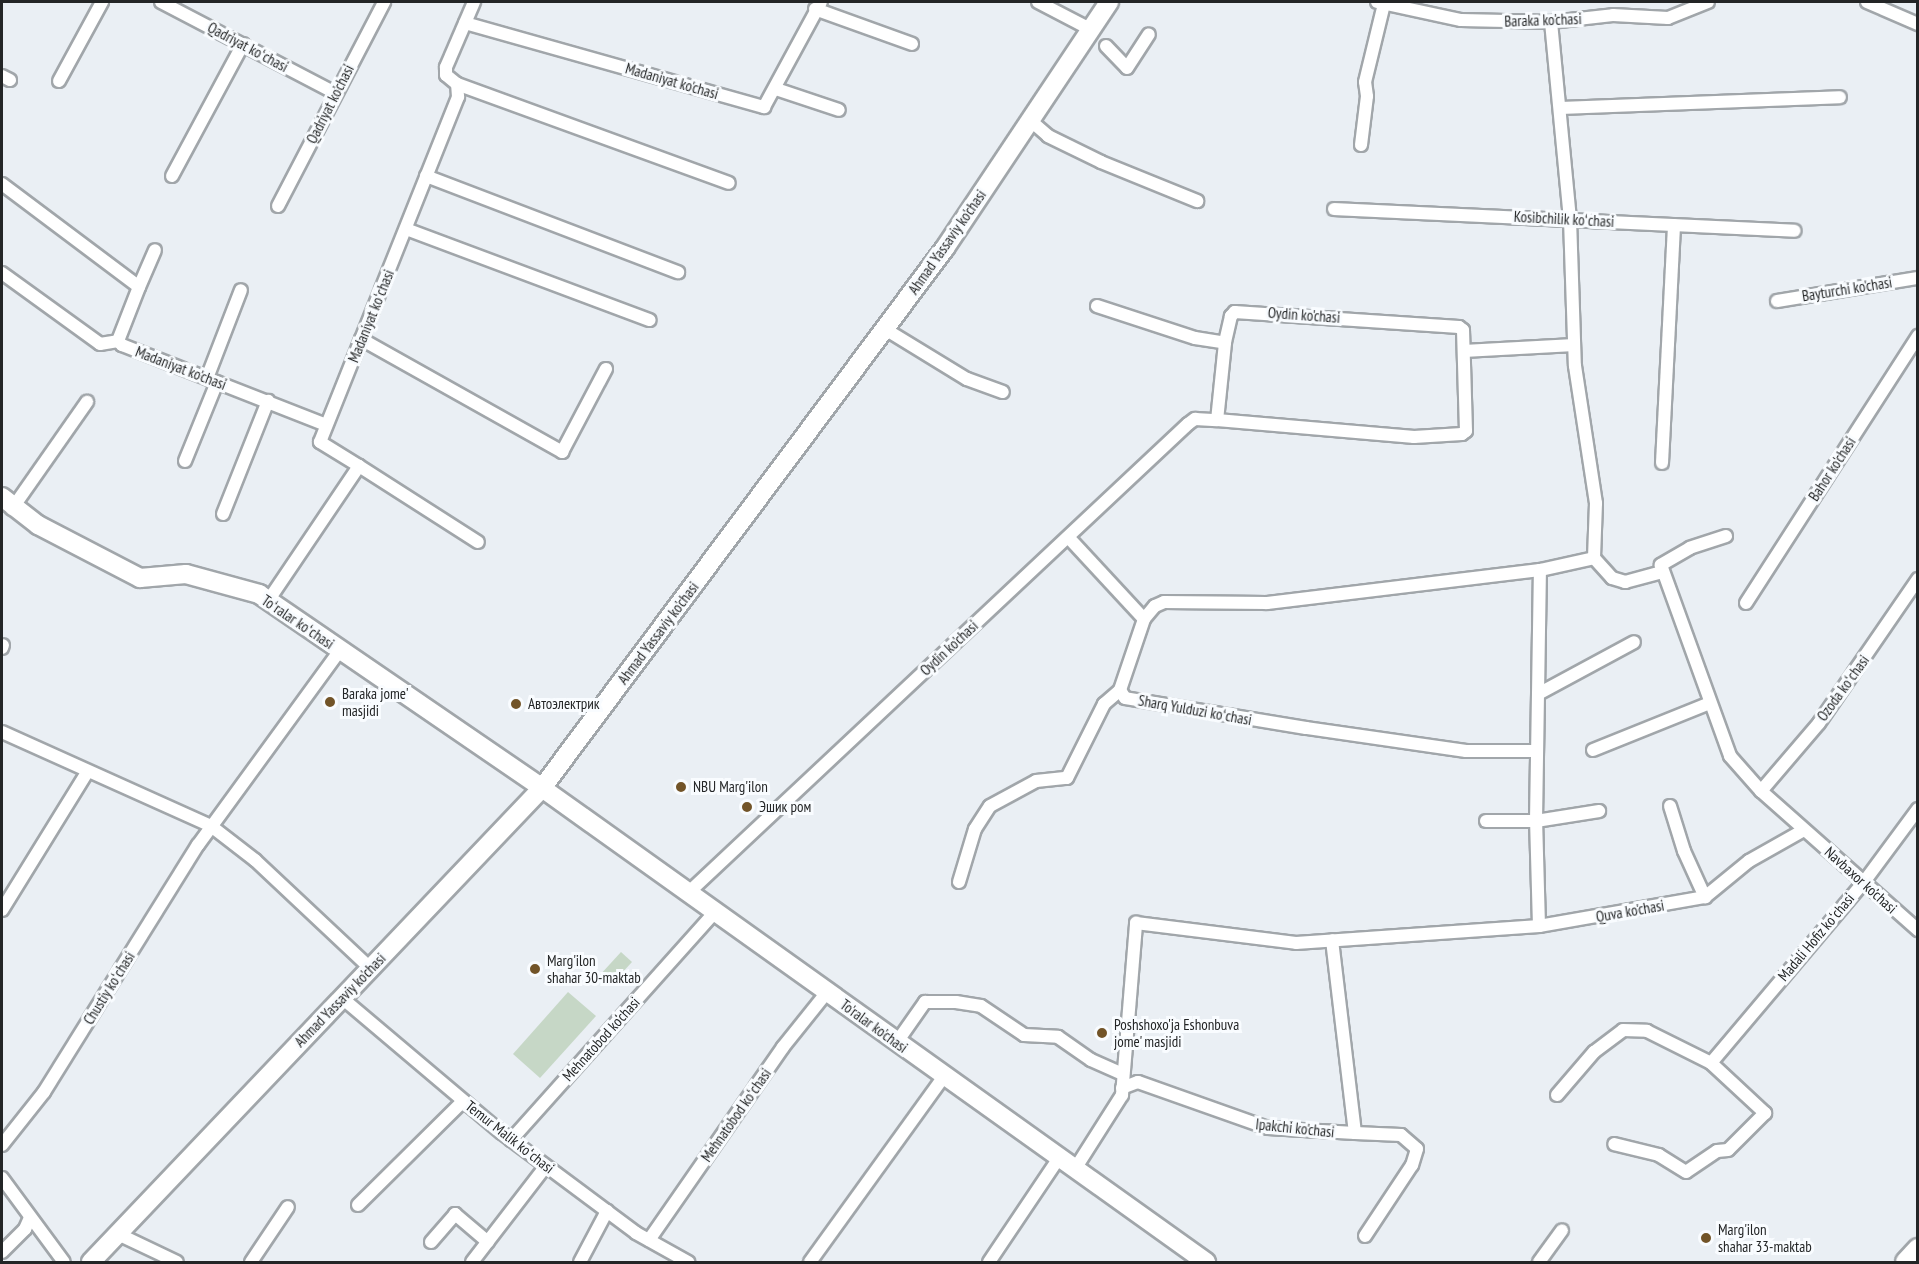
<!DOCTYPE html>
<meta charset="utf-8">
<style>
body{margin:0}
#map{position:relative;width:1919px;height:1264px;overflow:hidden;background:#eaeff4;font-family:"PT Sans Narrow",sans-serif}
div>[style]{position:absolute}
.green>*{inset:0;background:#c6d7c6}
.roads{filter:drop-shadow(2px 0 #a1a6aa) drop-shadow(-2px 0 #a1a6aa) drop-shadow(0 2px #a1a6aa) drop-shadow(0 -2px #a1a6aa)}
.street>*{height:12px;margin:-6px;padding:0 6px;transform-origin:6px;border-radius:6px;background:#fff}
.secondary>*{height:18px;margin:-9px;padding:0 9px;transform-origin:9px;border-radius:9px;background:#fff}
.primary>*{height:20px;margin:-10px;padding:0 10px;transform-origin:10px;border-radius:10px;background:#fff}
.dots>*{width:16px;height:16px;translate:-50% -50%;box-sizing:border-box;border:3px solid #f9fcff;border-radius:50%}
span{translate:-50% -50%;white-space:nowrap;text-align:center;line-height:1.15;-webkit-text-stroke:6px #f9fcff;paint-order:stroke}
.street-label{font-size:15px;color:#232526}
.poi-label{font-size:15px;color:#232526}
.left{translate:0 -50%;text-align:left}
.frame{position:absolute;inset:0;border:3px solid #232526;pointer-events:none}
</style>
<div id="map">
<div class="green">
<div style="clip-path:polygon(621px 952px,632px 962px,610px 986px,599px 976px)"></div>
<div style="clip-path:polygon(568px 992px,596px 1016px,540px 1078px,513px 1054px)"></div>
</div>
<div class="roads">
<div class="street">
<div style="left:161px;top:2px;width:196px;rotate:27.6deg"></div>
<div style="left:1038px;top:2px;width:61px;rotate:27.4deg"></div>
<div style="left:1377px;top:2px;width:86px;rotate:12.1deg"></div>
<div style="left:1461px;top:20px;width:90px;rotate:1.3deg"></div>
<div style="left:1551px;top:22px;width:62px;rotate:-6.4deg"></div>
<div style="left:1613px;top:15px;width:55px;rotate:3.1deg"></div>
<div style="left:1668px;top:18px;width:43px;rotate:-21.8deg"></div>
<div style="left:1867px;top:2px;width:56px;rotate:23.3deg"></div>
<div style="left:815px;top:9px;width:103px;rotate:19.8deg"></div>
<div style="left:1551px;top:22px;width:198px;rotate:84.5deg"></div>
<div style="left:1570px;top:219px;width:147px;rotate:88.1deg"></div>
<div style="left:1575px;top:366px;width:139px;rotate:81.3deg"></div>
<div style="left:1596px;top:503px;width:55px;rotate:92.1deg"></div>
<div style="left:1594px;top:558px;width:27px;rotate:48deg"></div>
<div style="left:1612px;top:578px;width:14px;rotate:17deg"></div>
<div style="left:1625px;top:582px;width:38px;rotate:-15deg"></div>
<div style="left:465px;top:23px;width:311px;rotate:15.7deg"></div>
<div style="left:764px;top:107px;width:119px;rotate:-61.5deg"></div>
<div style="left:1106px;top:46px;width:30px;rotate:46deg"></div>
<div style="left:1127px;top:68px;width:40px;rotate:-57.1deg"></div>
<div style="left:2px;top:76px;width:9px;rotate:27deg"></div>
<div style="left:59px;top:81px;width:90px;rotate:-61.4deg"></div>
<div style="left:457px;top:84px;width:289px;rotate:20deg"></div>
<div style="left:776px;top:89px;width:66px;rotate:18.4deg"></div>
<div style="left:1560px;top:108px;width:280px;rotate:-2.2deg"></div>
<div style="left:1031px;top:121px;width:23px;rotate:41deg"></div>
<div style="left:1048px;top:136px;width:59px;rotate:26.1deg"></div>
<div style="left:1101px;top:162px;width:104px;rotate:22.1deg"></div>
<div style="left:1361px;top:145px;width:49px;rotate:-83deg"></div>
<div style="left:1367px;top:96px;width:14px;rotate:-98deg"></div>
<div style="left:1365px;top:82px;width:80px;rotate:-76.3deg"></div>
<div style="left:172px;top:176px;width:150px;rotate:-61.7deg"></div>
<div style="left:426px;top:176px;width:270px;rotate:20.9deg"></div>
<div style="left:2px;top:184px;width:171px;rotate:36.9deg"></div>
<div style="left:139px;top:287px;width:58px;rotate:111.3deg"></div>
<div style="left:118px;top:341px;width:6px;rotate:45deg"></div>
<div style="left:122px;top:345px;width:219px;rotate:21.4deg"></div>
<div style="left:278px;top:206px;width:230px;rotate:-62.5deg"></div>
<div style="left:1334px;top:209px;width:461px;rotate:2.7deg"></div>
<div style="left:406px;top:229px;width:260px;rotate:20.5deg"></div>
<div style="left:2px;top:273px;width:121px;rotate:35.9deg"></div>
<div style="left:100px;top:344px;width:18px;rotate:-9deg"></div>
<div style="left:139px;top:287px;width:40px;rotate:-66.6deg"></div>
<div style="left:1777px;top:301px;width:143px;rotate:-9.3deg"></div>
<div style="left:1097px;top:306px;width:103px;rotate:18.1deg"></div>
<div style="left:1195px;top:338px;width:30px;rotate:9deg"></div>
<div style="left:885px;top:329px;width:96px;rotate:31.4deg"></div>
<div style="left:967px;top:379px;width:38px;rotate:20deg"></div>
<div style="left:361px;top:339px;width:231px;rotate:29.3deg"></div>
<div style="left:562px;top:452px;width:94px;rotate:-62.1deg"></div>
<div style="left:1465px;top:351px;width:108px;rotate:-3.2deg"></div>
<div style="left:207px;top:378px;width:94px;rotate:-68.9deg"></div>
<div style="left:185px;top:461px;width:85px;rotate:-67.9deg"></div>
<div style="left:1662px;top:463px;width:238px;rotate:-87.1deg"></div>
<div style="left:359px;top:466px;width:141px;rotate:32.6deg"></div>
<div style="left:12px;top:509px;width:131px;rotate:-55deg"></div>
<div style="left:223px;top:514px;width:122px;rotate:-68.3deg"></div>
<div style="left:1726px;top:536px;width:38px;rotate:162deg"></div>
<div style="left:1690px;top:548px;width:34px;rotate:150deg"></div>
<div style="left:1661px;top:565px;width:203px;rotate:70.1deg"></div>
<div style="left:1730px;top:756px;width:47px;rotate:48.5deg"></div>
<div style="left:1761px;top:791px;width:210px;rotate:41.5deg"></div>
<div style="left:1069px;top:538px;width:110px;rotate:47.2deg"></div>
<div style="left:268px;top:601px;width:163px;rotate:-56deg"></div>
<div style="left:359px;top:466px;width:46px;rotate:-148.4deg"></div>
<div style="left:320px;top:442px;width:372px;rotate:-68.2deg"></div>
<div style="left:458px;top:97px;width:13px;rotate:-94deg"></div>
<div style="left:457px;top:84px;width:14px;rotate:-141deg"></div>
<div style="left:446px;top:75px;width:8px;rotate:-90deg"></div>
<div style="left:446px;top:67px;width:71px;rotate:-66.7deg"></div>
<div style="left:1746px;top:603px;width:318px;rotate:-57.2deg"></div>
<div style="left:2px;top:648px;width:3px;rotate:-72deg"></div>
<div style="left:1538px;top:694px;width:109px;rotate:-28.4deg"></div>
<div style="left:2px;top:732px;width:229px;rotate:24.2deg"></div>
<div style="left:211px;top:826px;width:56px;rotate:37.7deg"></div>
<div style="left:255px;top:860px;width:158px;rotate:43.2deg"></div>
<div style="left:1593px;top:750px;width:126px;rotate:-21.9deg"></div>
<div style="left:1537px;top:751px;width:71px;rotate:180deg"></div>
<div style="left:1466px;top:751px;width:162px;rotate:-171.8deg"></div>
<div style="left:1306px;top:728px;width:183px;rotate:-170.6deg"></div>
<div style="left:1125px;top:698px;width:9px;rotate:-122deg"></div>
<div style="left:1120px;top:690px;width:75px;rotate:-71.3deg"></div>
<div style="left:1144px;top:619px;width:17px;rotate:-50deg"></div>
<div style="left:1155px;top:606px;width:10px;rotate:-24deg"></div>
<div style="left:1164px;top:602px;width:103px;rotate:0.6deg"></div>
<div style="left:1267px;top:603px;width:275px;rotate:-6.9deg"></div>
<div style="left:1761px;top:791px;width:89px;rotate:-49.5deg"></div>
<div style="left:1819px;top:723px;width:175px;rotate:-55.5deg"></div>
<div style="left:1670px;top:806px;width:47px;rotate:72.7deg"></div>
<div style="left:1684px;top:851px;width:51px;rotate:65.5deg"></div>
<div style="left:1486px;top:821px;width:50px"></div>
<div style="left:1536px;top:821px;width:64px;rotate:-9deg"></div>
<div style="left:959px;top:882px;width:55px;rotate:-73.2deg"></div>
<div style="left:975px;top:829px;width:27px;rotate:-57deg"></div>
<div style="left:990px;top:806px;width:52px;rotate:-28.5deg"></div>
<div style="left:1036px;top:781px;width:31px;rotate:-6deg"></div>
<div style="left:1067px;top:778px;width:83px;rotate:-63.4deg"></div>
<div style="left:1104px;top:704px;width:21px;rotate:-41deg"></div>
<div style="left:688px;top:893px;width:686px;rotate:-43.17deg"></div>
<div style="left:1188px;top:424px;width:9px;rotate:-36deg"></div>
<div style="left:1195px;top:419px;width:22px;rotate:3deg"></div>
<div style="left:1217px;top:420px;width:198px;rotate:4.9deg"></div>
<div style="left:1414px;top:437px;width:48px;rotate:-3.6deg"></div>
<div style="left:1462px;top:434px;width:5px;rotate:-37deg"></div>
<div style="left:1466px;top:431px;width:101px;rotate:-91.7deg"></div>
<div style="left:1463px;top:330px;width:5px;rotate:-143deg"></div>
<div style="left:1459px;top:327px;width:225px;rotate:-176.2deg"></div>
<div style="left:1235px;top:312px;width:6px;rotate:135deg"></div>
<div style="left:1231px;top:316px;width:28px;rotate:103deg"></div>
<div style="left:1225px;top:343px;width:77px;rotate:95.9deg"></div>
<div style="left:2px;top:910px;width:163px;rotate:-58.3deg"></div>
<div style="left:1539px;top:926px;width:105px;rotate:-91.6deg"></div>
<div style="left:1536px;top:821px;width:251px;rotate:-89.1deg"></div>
<div style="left:1540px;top:570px;width:55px;rotate:-12.5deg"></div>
<div style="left:342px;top:998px;width:209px;rotate:40.2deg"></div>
<div style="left:502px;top:1133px;width:167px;rotate:36.7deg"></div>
<div style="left:636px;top:1233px;width:60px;rotate:29.1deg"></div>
<div style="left:897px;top:1042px;width:49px;rotate:-55deg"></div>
<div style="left:925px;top:1002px;width:31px"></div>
<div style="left:956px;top:1002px;width:25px;rotate:9deg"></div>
<div style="left:981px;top:1006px;width:52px;rotate:34deg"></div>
<div style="left:1024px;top:1035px;width:34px;rotate:3deg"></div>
<div style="left:1058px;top:1037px;width:40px;rotate:34.9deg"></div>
<div style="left:1091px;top:1060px;width:34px;rotate:24deg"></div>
<div style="left:1711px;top:1063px;width:237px;rotate:-49.8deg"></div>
<div style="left:1864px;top:882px;width:91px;rotate:-53.5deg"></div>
<div style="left:1122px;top:1088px;width:17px;rotate:-21deg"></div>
<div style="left:1138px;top:1082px;width:138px;rotate:19.5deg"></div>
<div style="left:1268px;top:1128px;width:87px;rotate:3.3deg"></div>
<div style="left:1355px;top:1133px;width:194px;rotate:-96.8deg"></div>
<div style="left:1557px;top:1095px;width:57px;rotate:-49.3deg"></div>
<div style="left:1594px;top:1052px;width:36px;rotate:-37deg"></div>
<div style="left:1623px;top:1030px;width:24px;rotate:2deg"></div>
<div style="left:1647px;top:1031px;width:72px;rotate:26.6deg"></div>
<div style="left:1711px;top:1063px;width:74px;rotate:42.8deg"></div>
<div style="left:1765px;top:1113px;width:52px;rotate:135deg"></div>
<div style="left:1728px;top:1150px;width:11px;rotate:175deg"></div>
<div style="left:1717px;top:1151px;width:37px;rotate:146deg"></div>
<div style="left:1686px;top:1172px;width:32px;rotate:-148deg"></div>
<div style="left:1659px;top:1155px;width:46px;rotate:-166.3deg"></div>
<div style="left:1355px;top:1133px;width:46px;rotate:2.5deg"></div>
<div style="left:1401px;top:1135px;width:21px;rotate:41deg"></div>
<div style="left:1417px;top:1149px;width:17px;rotate:107deg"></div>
<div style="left:1412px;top:1165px;width:85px;rotate:123.5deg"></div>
<div style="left:511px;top:1140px;width:306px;rotate:-48.2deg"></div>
<div style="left:2px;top:1145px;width:68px;rotate:-51.6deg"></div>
<div style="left:44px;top:1092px;width:291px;rotate:-58.1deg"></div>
<div style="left:198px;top:845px;width:241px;rotate:-53.9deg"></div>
<div style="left:1075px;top:1169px;width:88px;rotate:-57.6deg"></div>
<div style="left:1122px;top:1095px;width:173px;rotate:-85.3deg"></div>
<div style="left:1136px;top:923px;width:161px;rotate:7.1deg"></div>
<div style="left:1296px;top:943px;width:244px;rotate:-4deg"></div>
<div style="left:1539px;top:926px;width:169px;rotate:-9.9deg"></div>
<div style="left:1705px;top:897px;width:57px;rotate:-39.3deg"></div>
<div style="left:1749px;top:861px;width:63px;rotate:-29.4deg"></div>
<div style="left:2px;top:1178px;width:104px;rotate:53.6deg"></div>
<div style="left:358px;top:1205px;width:148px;rotate:-44.7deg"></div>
<div style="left:118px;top:1234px;width:65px;rotate:25.4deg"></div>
<div style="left:649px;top:1240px;width:235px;rotate:-55.2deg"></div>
<div style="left:783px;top:1047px;width:70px;rotate:-51.3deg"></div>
<div style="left:431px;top:1242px;width:37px;rotate:-49deg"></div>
<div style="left:455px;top:1214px;width:43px;rotate:40.3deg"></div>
<div style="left:2px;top:1252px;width:33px;rotate:-45deg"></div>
<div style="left:25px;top:1229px;width:12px;rotate:-66deg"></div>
<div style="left:251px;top:1262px;width:66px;rotate:-56.1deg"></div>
<div style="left:472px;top:1262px;width:121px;rotate:-52.4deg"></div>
<div style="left:580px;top:1262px;width:58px;rotate:-62.1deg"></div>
<div style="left:810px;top:1262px;width:229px;rotate:-54.2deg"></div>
<div style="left:989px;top:1262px;width:125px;rotate:-56.1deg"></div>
<div style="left:1539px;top:1262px;width:39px;rotate:-54deg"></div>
</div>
<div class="secondary">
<div style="left:2px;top:497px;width:46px;rotate:37.9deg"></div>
<div style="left:38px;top:525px;width:115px;rotate:27.5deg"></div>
<div style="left:140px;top:578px;width:46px;rotate:-5deg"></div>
<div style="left:186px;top:574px;width:76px;rotate:15.3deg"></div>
<div style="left:259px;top:594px;width:343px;rotate:34.4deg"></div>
<div style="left:542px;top:788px;width:816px;rotate:35.52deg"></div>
<div style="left:91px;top:1262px;width:654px;rotate:-46.42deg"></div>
<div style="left:542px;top:788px;width:674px;rotate:-53.27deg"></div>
<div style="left:945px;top:248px;width:296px;rotate:-56.3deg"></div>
</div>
<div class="primary">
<div style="left:1906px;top:1262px;width:18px;rotate:-47deg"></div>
</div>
</div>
<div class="dots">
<div style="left:330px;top:702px;background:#725428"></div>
<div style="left:516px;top:704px;background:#725428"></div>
<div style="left:681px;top:787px;background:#725428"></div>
<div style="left:747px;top:807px;background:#725428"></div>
<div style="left:535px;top:969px;background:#725428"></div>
<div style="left:1102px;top:1033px;background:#725428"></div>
<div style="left:1706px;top:1238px;background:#725428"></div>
</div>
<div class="street-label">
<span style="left:1543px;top:20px;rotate:-2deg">Baraka ko'chasi</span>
<span style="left:248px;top:47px;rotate:28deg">Qadriyat koʻchasi</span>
<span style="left:672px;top:81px;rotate:16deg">Madaniyat ko'chasi</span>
<span style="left:330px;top:104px;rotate:-63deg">Qadriyat ko'chasi</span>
<span style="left:1564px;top:219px;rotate:3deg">Kosibchilik koʻchasi</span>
<span style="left:947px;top:242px;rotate:-55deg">Ahmad Yassaviy ko'chasi</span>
<span style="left:1847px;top:289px;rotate:-9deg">Bayturchi ko'chasi</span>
<span style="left:1304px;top:315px;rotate:4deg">Oydin ko'chasi</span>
<span style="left:371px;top:316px;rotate:-68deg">Madaniyat koʻchasi</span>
<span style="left:181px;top:368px;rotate:21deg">Madaniyat ko'chasi</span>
<span style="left:1832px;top:469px;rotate:-57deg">Bahor ko'chasi</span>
<span style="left:298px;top:622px;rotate:34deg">Toʻralar koʻchasi</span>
<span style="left:658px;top:633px;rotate:-53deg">Ahmad Yassaviy ko'chasi</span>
<span style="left:949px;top:648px;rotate:-43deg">Oydin ko'chasi</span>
<span style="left:1843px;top:688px;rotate:-54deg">Ozoda koʻchasi</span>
<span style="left:1195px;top:710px;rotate:10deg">Sharq Yulduzi koʻchasi</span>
<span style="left:1861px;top:880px;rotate:42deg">Navbaxor ko’chasi</span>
<span style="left:1630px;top:911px;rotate:-10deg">Quva ko'chasi</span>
<span style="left:1816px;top:937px;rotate:-50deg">Madali Hofiz koʻchasi</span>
<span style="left:109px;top:988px;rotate:-58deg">Chustiy koʻchasi</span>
<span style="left:340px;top:1000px;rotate:-46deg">Ahmad Yassaviy ko'chasi</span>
<span style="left:874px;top:1026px;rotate:36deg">To'ralar ko'chasi</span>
<span style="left:601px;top:1039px;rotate:-48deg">Mehnatobod ko‘chasi</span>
<span style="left:736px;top:1115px;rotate:-55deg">Mehnatobod koʻchasi</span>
<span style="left:1295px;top:1128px;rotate:6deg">Ipakchi ko'chasi</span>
<span style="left:510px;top:1137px;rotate:38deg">Temur Malik koʻchasi</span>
</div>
<div class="poi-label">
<span class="left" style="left:342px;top:702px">Baraka jome'<br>masjidi</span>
<span class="left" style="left:528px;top:704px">Автоэлектрик</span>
<span class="left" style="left:693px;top:787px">NBU Marg'ilon</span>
<span class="left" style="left:759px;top:807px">Эшик ром</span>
<span class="left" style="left:547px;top:969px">Marg'ilon<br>shahar 30-maktab</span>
<span class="left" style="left:1114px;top:1033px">Poshshoxo'ja Eshonbuva<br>jome' masjidi</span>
<span class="left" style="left:1718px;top:1238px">Marg'ilon<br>shahar 33-maktab</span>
</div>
<div class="frame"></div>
</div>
